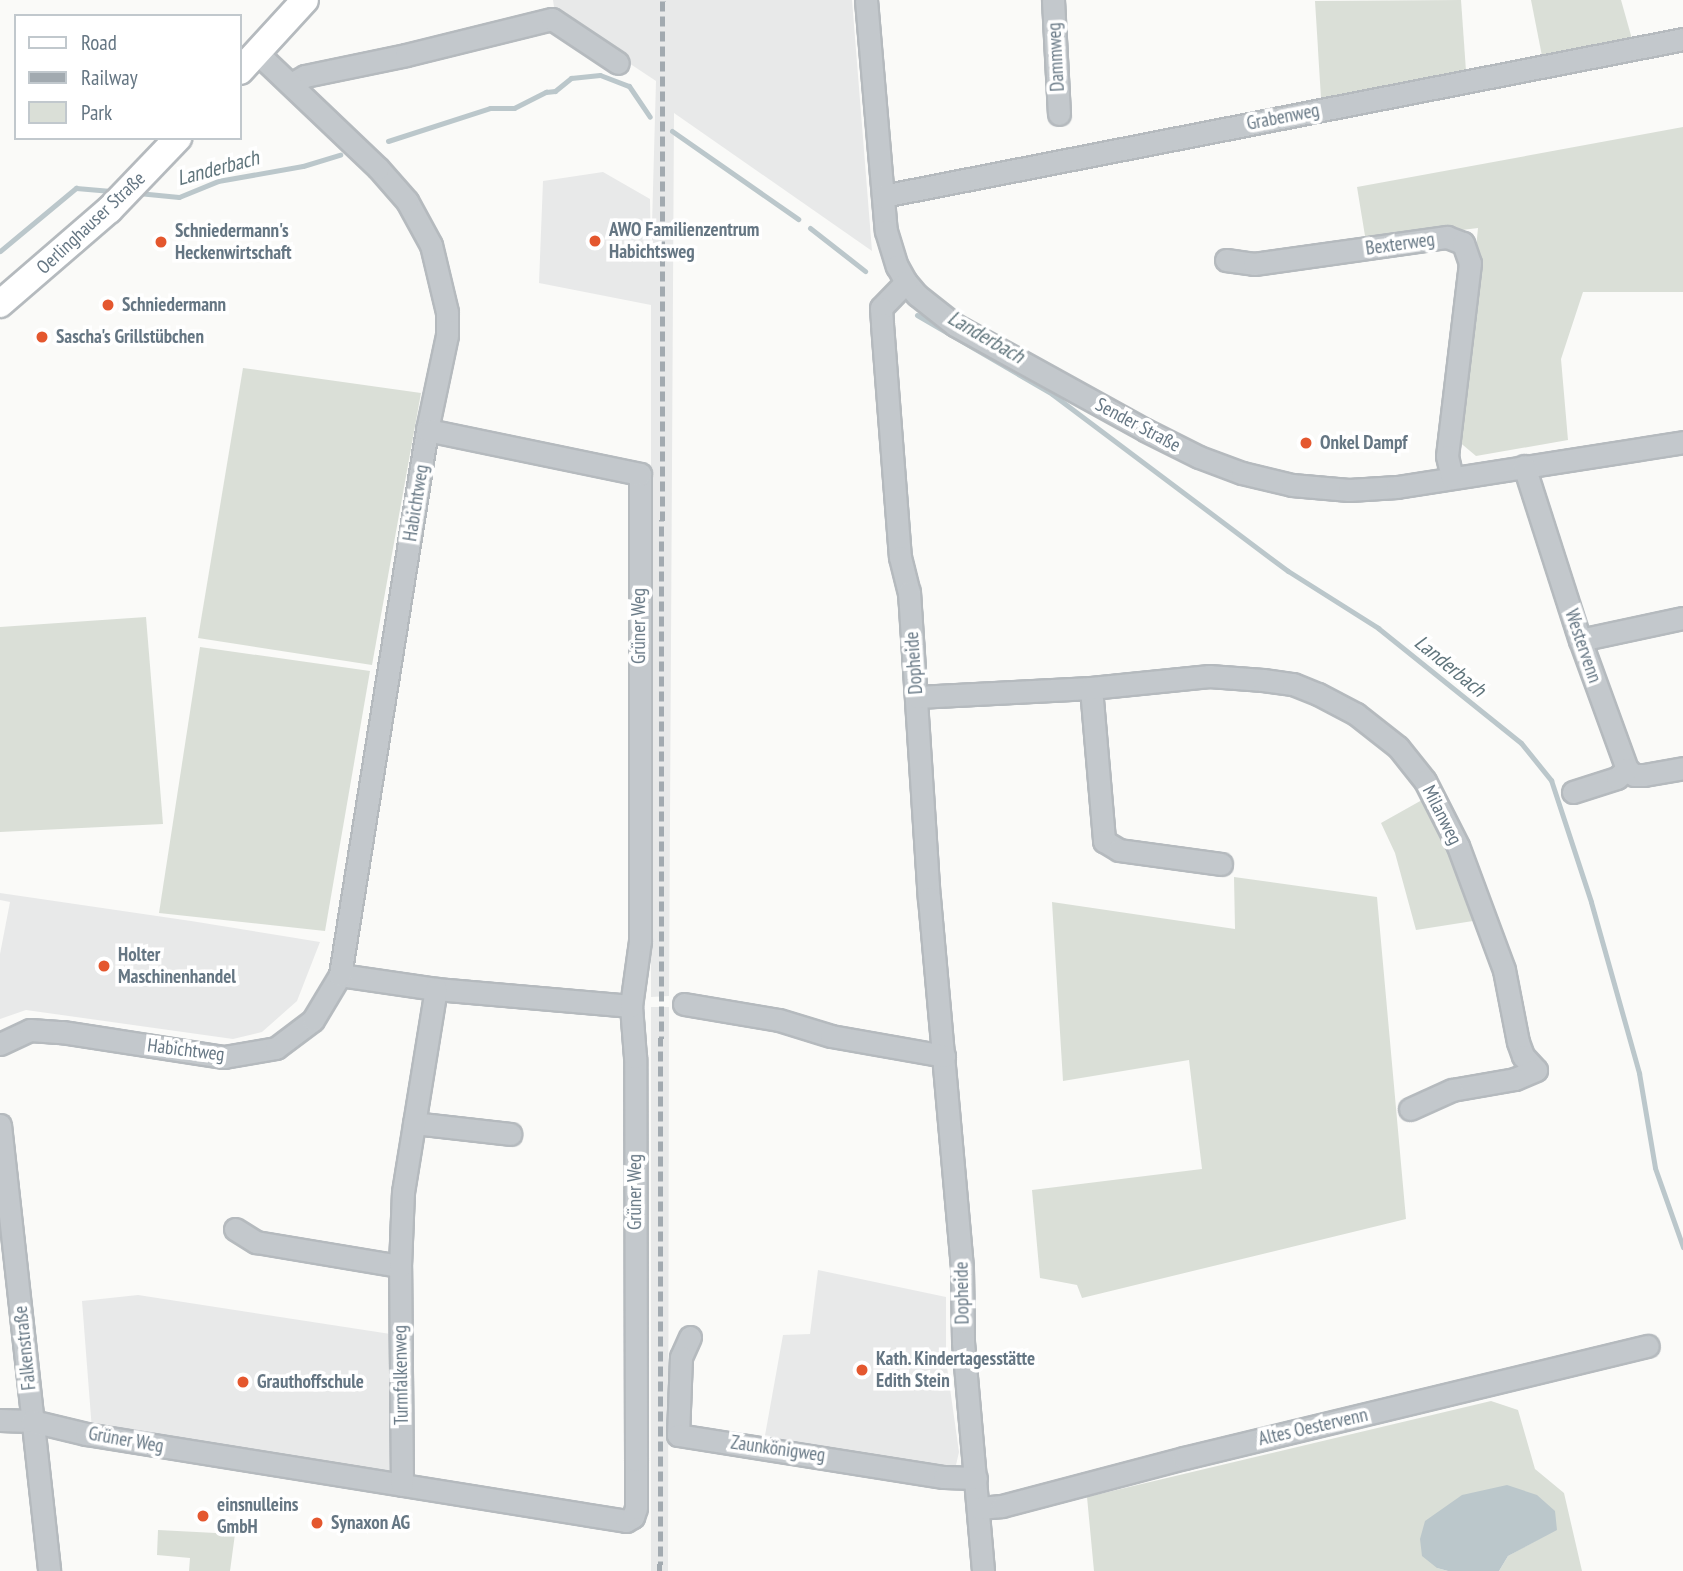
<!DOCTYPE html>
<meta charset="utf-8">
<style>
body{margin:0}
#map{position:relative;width:1683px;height:1571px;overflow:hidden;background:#fafaf8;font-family:"PT Sans Narrow",sans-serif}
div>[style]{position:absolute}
.built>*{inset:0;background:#e8e9e9}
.green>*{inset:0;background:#dadfd7}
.water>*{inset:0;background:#bbc7cb}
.stream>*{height:5px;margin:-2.5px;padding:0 2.5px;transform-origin:2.5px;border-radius:2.5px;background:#bbc7cb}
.roads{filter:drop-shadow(2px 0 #b5babe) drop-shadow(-2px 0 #b5babe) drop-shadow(0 2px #b5babe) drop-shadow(0 -2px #b5babe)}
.minor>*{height:21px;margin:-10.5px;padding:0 10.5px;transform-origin:10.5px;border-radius:10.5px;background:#c3c8cc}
.major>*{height:26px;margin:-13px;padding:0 13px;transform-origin:13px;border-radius:13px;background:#fff}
.rail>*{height:5px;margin-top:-2.5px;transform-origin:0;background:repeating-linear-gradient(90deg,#a2aab0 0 10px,transparent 0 15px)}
.dots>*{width:19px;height:19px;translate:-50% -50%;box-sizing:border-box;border:4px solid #fff;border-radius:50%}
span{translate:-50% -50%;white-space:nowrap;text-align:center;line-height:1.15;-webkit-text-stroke:7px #fff;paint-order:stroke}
.street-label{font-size:19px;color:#657683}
.poi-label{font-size:19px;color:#657683;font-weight:700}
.left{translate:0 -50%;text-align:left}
.water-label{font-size:21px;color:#60757c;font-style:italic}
.legend{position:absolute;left:14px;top:14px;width:228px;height:126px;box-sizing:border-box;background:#fff;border:2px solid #c1c8cd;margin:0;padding:9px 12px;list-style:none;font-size:21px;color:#657683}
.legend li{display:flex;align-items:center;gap:14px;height:35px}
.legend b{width:35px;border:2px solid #c1c8cd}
</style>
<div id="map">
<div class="built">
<div style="clip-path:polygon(553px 0,852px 0,872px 251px,674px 113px,669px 996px,651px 997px,651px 305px,539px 283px,543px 181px,603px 172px,650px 199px,651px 261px,656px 81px,555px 14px)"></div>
<div style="clip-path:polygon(0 893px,191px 921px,320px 942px,297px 1001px,262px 1032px,233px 1039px,26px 1010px,0 1019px,0 954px,10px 902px,0 900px)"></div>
<div style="clip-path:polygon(651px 1007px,669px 1007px,668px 1571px,651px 1571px)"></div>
<div style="clip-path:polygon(818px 1270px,946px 1297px,946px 1360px,959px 1452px,956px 1465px,950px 1469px,764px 1441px,783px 1335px,810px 1334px)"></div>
<div style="clip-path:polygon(138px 1295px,397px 1335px,396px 1471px,389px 1478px,92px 1430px,82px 1301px)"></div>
</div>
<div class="green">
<div style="clip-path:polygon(1461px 0,1466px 71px,1321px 98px,1315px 1px)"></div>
<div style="clip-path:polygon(1531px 0,1621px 0,1632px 39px,1542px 56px)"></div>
<div style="clip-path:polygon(1683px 127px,1683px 292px,1583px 292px,1561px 359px,1568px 440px,1476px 456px,1457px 440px,1478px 228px,1366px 242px,1357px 187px)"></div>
<div style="clip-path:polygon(243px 368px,421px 393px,372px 665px,198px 638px)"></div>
<div style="clip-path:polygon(146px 617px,163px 824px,0 832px,0 627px)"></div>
<div style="clip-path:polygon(200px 647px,370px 671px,325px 931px,159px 913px)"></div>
<div style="clip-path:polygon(1422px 800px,1448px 853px,1473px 921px,1416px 930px,1395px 853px,1381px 823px)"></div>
<div style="clip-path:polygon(1234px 877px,1377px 897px,1406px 1219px,1082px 1298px,1077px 1285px,1040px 1278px,1032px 1190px,1202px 1169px,1189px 1060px,1063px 1081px,1052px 902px,1235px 929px)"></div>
<div style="clip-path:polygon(1491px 1401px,1518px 1410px,1535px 1469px,1564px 1493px,1582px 1571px,1499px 1571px,1508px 1556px,1557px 1529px,1437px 1568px,1448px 1571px,1094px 1571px,1087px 1497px)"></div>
<div style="clip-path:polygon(158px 1530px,235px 1534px,230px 1571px,189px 1571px,190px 1558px,157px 1555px)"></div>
</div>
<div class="water">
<div style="clip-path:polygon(1507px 1485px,1537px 1495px,1555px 1511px,1557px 1530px,1508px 1556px,1499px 1571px,1448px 1571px,1437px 1568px,1422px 1556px,1420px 1539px,1425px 1521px,1462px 1495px)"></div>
</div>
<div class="stream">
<div style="left:672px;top:131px;width:154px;rotate:34.9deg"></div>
<div style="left:388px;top:141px;width:107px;rotate:-17.9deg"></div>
<div style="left:490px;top:108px;width:24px"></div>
<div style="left:514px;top:108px;width:36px;rotate:-27deg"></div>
<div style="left:546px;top:92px;width:9px;rotate:-6deg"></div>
<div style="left:555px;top:91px;width:21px;rotate:-39deg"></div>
<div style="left:571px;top:78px;width:29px;rotate:-6deg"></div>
<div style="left:600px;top:75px;width:31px;rotate:21deg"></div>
<div style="left:629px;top:86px;width:37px;rotate:56deg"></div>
<div style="left:138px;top:193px;width:41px;rotate:5.6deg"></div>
<div style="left:179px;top:197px;width:42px;rotate:-22.3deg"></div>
<div style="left:218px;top:181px;width:86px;rotate:-10deg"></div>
<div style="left:303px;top:166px;width:39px;rotate:-17deg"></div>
<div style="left:810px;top:228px;width:70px;rotate:38deg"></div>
<div style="left:0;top:251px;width:99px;rotate:-39.7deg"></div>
<div style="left:76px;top:188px;width:38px;rotate:5deg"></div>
<div style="left:917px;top:315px;width:156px;rotate:30.3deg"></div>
<div style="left:1052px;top:394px;width:295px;rotate:36.9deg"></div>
<div style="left:1288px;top:571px;width:107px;rotate:32.3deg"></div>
<div style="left:1378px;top:628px;width:184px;rotate:38.8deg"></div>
<div style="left:1521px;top:743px;width:48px;rotate:51deg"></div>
<div style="left:1551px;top:780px;width:128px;rotate:71.8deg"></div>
<div style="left:1591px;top:902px;width:178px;rotate:74.3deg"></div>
<div style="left:1639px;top:1073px;width:96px;rotate:80.4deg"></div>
<div style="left:1655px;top:1168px;width:84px;rotate:70.5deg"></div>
</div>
<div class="roads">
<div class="minor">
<div style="left:866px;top:0;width:232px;rotate:85.1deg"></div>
<div style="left:886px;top:231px;width:37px;rotate:73deg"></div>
<div style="left:897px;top:266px;width:18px;rotate:61deg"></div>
<div style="left:906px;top:282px;width:17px;rotate:50deg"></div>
<div style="left:917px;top:295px;width:48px;rotate:38.3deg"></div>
<div style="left:955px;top:325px;width:217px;rotate:28.9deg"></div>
<div style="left:1145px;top:430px;width:60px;rotate:26.6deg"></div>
<div style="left:1199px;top:457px;width:46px;rotate:20.4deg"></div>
<div style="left:1242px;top:473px;width:51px;rotate:13.5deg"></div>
<div style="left:1292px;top:485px;width:57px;rotate:5deg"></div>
<div style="left:1349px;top:490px;width:48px;rotate:-3.6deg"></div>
<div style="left:1397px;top:487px;width:290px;rotate:-8.9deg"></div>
<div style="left:1053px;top:0;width:114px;rotate:87deg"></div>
<div style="left:291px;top:84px;width:16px;rotate:-30deg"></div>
<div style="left:305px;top:76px;width:103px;rotate:-11.7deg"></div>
<div style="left:406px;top:55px;width:150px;rotate:-13.9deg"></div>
<div style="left:552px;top:19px;width:79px;rotate:33.7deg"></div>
<div style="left:883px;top:196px;width:815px;rotate:-11.1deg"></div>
<div style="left:1226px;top:260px;width:28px;rotate:8deg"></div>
<div style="left:1254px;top:264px;width:195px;rotate:-8deg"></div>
<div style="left:1447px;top:237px;width:17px;rotate:21deg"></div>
<div style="left:1463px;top:243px;width:21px;rotate:71deg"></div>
<div style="left:1470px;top:263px;width:194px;rotate:96.8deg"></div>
<div style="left:1447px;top:456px;width:22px;rotate:77deg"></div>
<div style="left:906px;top:282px;width:36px;rotate:134deg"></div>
<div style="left:881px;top:308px;width:16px;rotate:86deg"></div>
<div style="left:882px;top:324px;width:234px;rotate:85.6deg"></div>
<div style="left:900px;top:557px;width:36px;rotate:76deg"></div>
<div style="left:909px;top:592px;width:307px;rotate:86.3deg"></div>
<div style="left:929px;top:898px;width:372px;rotate:84.9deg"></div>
<div style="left:962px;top:1269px;width:73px;rotate:89.2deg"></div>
<div style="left:963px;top:1342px;width:230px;rotate:85deg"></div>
<div style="left:1524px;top:466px;width:183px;rotate:72.2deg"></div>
<div style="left:1580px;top:640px;width:137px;rotate:70deg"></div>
<div style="left:1627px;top:769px;width:9px;rotate:41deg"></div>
<div style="left:1634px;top:775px;width:10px"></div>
<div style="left:1644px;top:775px;width:40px;rotate:-10deg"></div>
<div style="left:1580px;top:640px;width:105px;rotate:-12.1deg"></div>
<div style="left:1091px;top:688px;width:154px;rotate:85.1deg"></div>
<div style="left:1104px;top:841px;width:17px;rotate:31deg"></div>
<div style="left:1119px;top:850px;width:103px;rotate:7.8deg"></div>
<div style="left:917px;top:697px;width:174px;rotate:-3deg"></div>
<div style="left:1091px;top:688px;width:119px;rotate:-5.8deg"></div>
<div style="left:1209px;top:676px;width:54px;rotate:4.2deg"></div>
<div style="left:1263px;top:680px;width:30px;rotate:8deg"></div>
<div style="left:1293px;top:684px;width:27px;rotate:22deg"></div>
<div style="left:1318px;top:694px;width:43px;rotate:27.8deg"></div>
<div style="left:1356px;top:714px;width:53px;rotate:38.2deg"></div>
<div style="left:1398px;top:747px;width:43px;rotate:51.5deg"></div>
<div style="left:1425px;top:781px;width:73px;rotate:63.1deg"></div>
<div style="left:1458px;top:846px;width:132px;rotate:69.6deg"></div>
<div style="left:1504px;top:970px;width:73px;rotate:79deg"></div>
<div style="left:1518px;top:1042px;width:15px;rotate:70deg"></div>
<div style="left:1523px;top:1056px;width:19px;rotate:47deg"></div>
<div style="left:1536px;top:1070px;width:23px;rotate:157deg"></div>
<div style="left:1515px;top:1079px;width:64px;rotate:170.1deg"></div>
<div style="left:1452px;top:1090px;width:46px;rotate:155.7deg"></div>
<div style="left:1573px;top:792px;width:46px;rotate:-17.7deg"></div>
<div style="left:1617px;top:778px;width:13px;rotate:-42deg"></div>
<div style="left:340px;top:975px;width:97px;rotate:8.3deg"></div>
<div style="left:436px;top:989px;width:196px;rotate:5deg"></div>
<div style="left:684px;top:1004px;width:96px;rotate:9.6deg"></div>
<div style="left:779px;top:1020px;width:54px;rotate:17.1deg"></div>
<div style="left:831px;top:1036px;width:115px;rotate:10deg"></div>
<div style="left:0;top:1044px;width:33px;rotate:-25deg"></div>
<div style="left:30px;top:1030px;width:32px;rotate:4deg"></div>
<div style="left:62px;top:1032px;width:164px;rotate:8.8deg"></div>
<div style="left:224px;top:1057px;width:53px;rotate:-9.8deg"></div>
<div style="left:276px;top:1048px;width:46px;rotate:-37.1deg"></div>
<div style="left:313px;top:1020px;width:52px;rotate:-59deg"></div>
<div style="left:340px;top:975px;width:552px;rotate:-80.93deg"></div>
<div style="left:427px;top:430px;width:97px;rotate:-78.1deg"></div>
<div style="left:447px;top:335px;width:23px;rotate:-90deg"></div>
<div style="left:447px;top:312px;width:69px;rotate:-103.4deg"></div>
<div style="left:431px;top:245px;width:50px;rotate:-118.6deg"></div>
<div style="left:407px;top:201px;width:44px;rotate:-131.3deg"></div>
<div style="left:378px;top:168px;width:168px;rotate:-136.4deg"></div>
<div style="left:414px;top:1123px;width:97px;rotate:6.5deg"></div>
<div style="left:0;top:1125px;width:449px;rotate:83.7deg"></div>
<div style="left:235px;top:1229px;width:25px;rotate:32deg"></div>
<div style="left:256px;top:1242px;width:146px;rotate:9.5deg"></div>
<div style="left:690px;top:1337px;width:22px;rotate:114deg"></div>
<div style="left:681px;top:1357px;width:78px;rotate:92.2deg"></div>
<div style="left:678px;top:1435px;width:269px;rotate:9deg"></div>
<div style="left:944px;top:1477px;width:32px;rotate:2deg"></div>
<div style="left:0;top:1420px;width:32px;rotate:2deg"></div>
<div style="left:32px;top:1421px;width:56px;rotate:13.5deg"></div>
<div style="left:86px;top:1434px;width:547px;rotate:9.15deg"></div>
<div style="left:626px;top:1521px;width:8px;rotate:-30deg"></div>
<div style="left:633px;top:1517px;width:9px;rotate:-72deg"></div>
<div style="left:636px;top:1508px;width:48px;rotate:-90deg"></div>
<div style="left:636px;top:1460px;width:403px;rotate:-90.1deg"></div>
<div style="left:635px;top:1057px;width:51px;rotate:-94.5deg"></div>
<div style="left:631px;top:1006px;width:66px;rotate:-82.1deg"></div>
<div style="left:640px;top:941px;width:467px;rotate:-90deg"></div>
<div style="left:640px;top:474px;width:217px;rotate:-168.3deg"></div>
<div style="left:402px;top:1485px;width:219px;rotate:-90.5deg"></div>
<div style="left:400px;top:1266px;width:74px;rotate:-87.7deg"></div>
<div style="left:403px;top:1192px;width:206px;rotate:-80.8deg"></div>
<div style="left:979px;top:1508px;width:23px;rotate:-5deg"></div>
<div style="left:1002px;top:1506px;width:188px;rotate:-14.8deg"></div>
<div style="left:1184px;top:1458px;width:477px;rotate:-13.6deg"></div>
</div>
<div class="major">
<div style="left:240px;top:71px;width:96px;rotate:-47.5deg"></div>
<div style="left:0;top:304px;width:144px;rotate:-40.8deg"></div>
<div style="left:109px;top:210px;width:100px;rotate:-46.2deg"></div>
</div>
</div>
<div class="rail">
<div style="left:660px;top:1571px;width:1571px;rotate:-89.89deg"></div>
</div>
<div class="dots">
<div style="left:595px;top:241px;background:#e4572e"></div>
<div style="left:161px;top:242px;background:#e4572e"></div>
<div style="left:108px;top:305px;background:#e4572e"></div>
<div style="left:42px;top:337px;background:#e4572e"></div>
<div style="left:1306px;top:443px;background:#e4572e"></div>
<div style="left:104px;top:966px;background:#e4572e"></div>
<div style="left:862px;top:1370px;background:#e4572e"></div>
<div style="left:243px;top:1382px;background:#e4572e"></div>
<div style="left:203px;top:1516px;background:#e4572e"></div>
<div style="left:317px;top:1523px;background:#e4572e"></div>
</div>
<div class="street-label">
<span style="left:1056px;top:57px;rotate:-93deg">Dammweg</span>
<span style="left:1283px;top:117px;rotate:-11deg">Grabenweg</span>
<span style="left:91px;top:223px;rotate:-43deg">Oerlinghauser Straße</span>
<span style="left:1400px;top:244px;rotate:-8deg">Bexterweg</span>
<span style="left:1138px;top:425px;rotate:28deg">Sender Straße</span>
<span style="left:416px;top:503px;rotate:-81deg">Habichtweg</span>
<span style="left:639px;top:626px;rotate:-90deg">Grüner Weg</span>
<span style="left:1583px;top:646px;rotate:71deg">Westervenn</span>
<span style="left:914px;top:663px;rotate:-94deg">Dopheide</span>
<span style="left:1442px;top:815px;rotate:63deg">Milanweg</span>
<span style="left:186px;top:1050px;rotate:7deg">Habichtweg</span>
<span style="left:635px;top:1192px;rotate:-90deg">Grüner Weg</span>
<span style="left:962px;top:1293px;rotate:-91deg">Dopheide</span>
<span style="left:25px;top:1348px;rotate:-96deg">Falkenstraße</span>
<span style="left:401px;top:1375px;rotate:-91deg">Turmfalkenweg</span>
<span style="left:1313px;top:1427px;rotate:-13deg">Altes Oestervenn</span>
<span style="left:126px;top:1440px;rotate:10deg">Grüner Weg</span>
<span style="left:778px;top:1449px;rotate:8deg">Zaunkönigweg</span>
</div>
<div class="poi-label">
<span class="left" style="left:609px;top:241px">AWO Familienzentrum<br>Habichtsweg</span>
<span class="left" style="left:175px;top:242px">Schniedermann's<br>Heckenwirtschaft</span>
<span class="left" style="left:122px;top:305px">Schniedermann</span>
<span class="left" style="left:56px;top:337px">Sascha's Grillstübchen</span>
<span class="left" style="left:1320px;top:443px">Onkel Dampf</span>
<span class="left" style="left:118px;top:966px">Holter<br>Maschinenhandel</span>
<span class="left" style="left:876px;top:1370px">Kath. Kindertagesstätte<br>Edith Stein</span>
<span class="left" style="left:257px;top:1382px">Grauthoffschule</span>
<span class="left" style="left:217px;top:1516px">einsnulleins<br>GmbH</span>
<span class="left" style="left:331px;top:1523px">Synaxon AG</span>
</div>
<div class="water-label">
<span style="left:218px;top:168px;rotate:-15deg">Landerbach</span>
<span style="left:986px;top:337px;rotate:30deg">Landerbach</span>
<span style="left:1450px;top:666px;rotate:39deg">Landerbach</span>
</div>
<ul class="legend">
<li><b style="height:9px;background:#fff"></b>Road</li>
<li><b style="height:9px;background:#a2aab0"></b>Railway</li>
<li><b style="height:19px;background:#dadfd7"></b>Park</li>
</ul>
</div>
